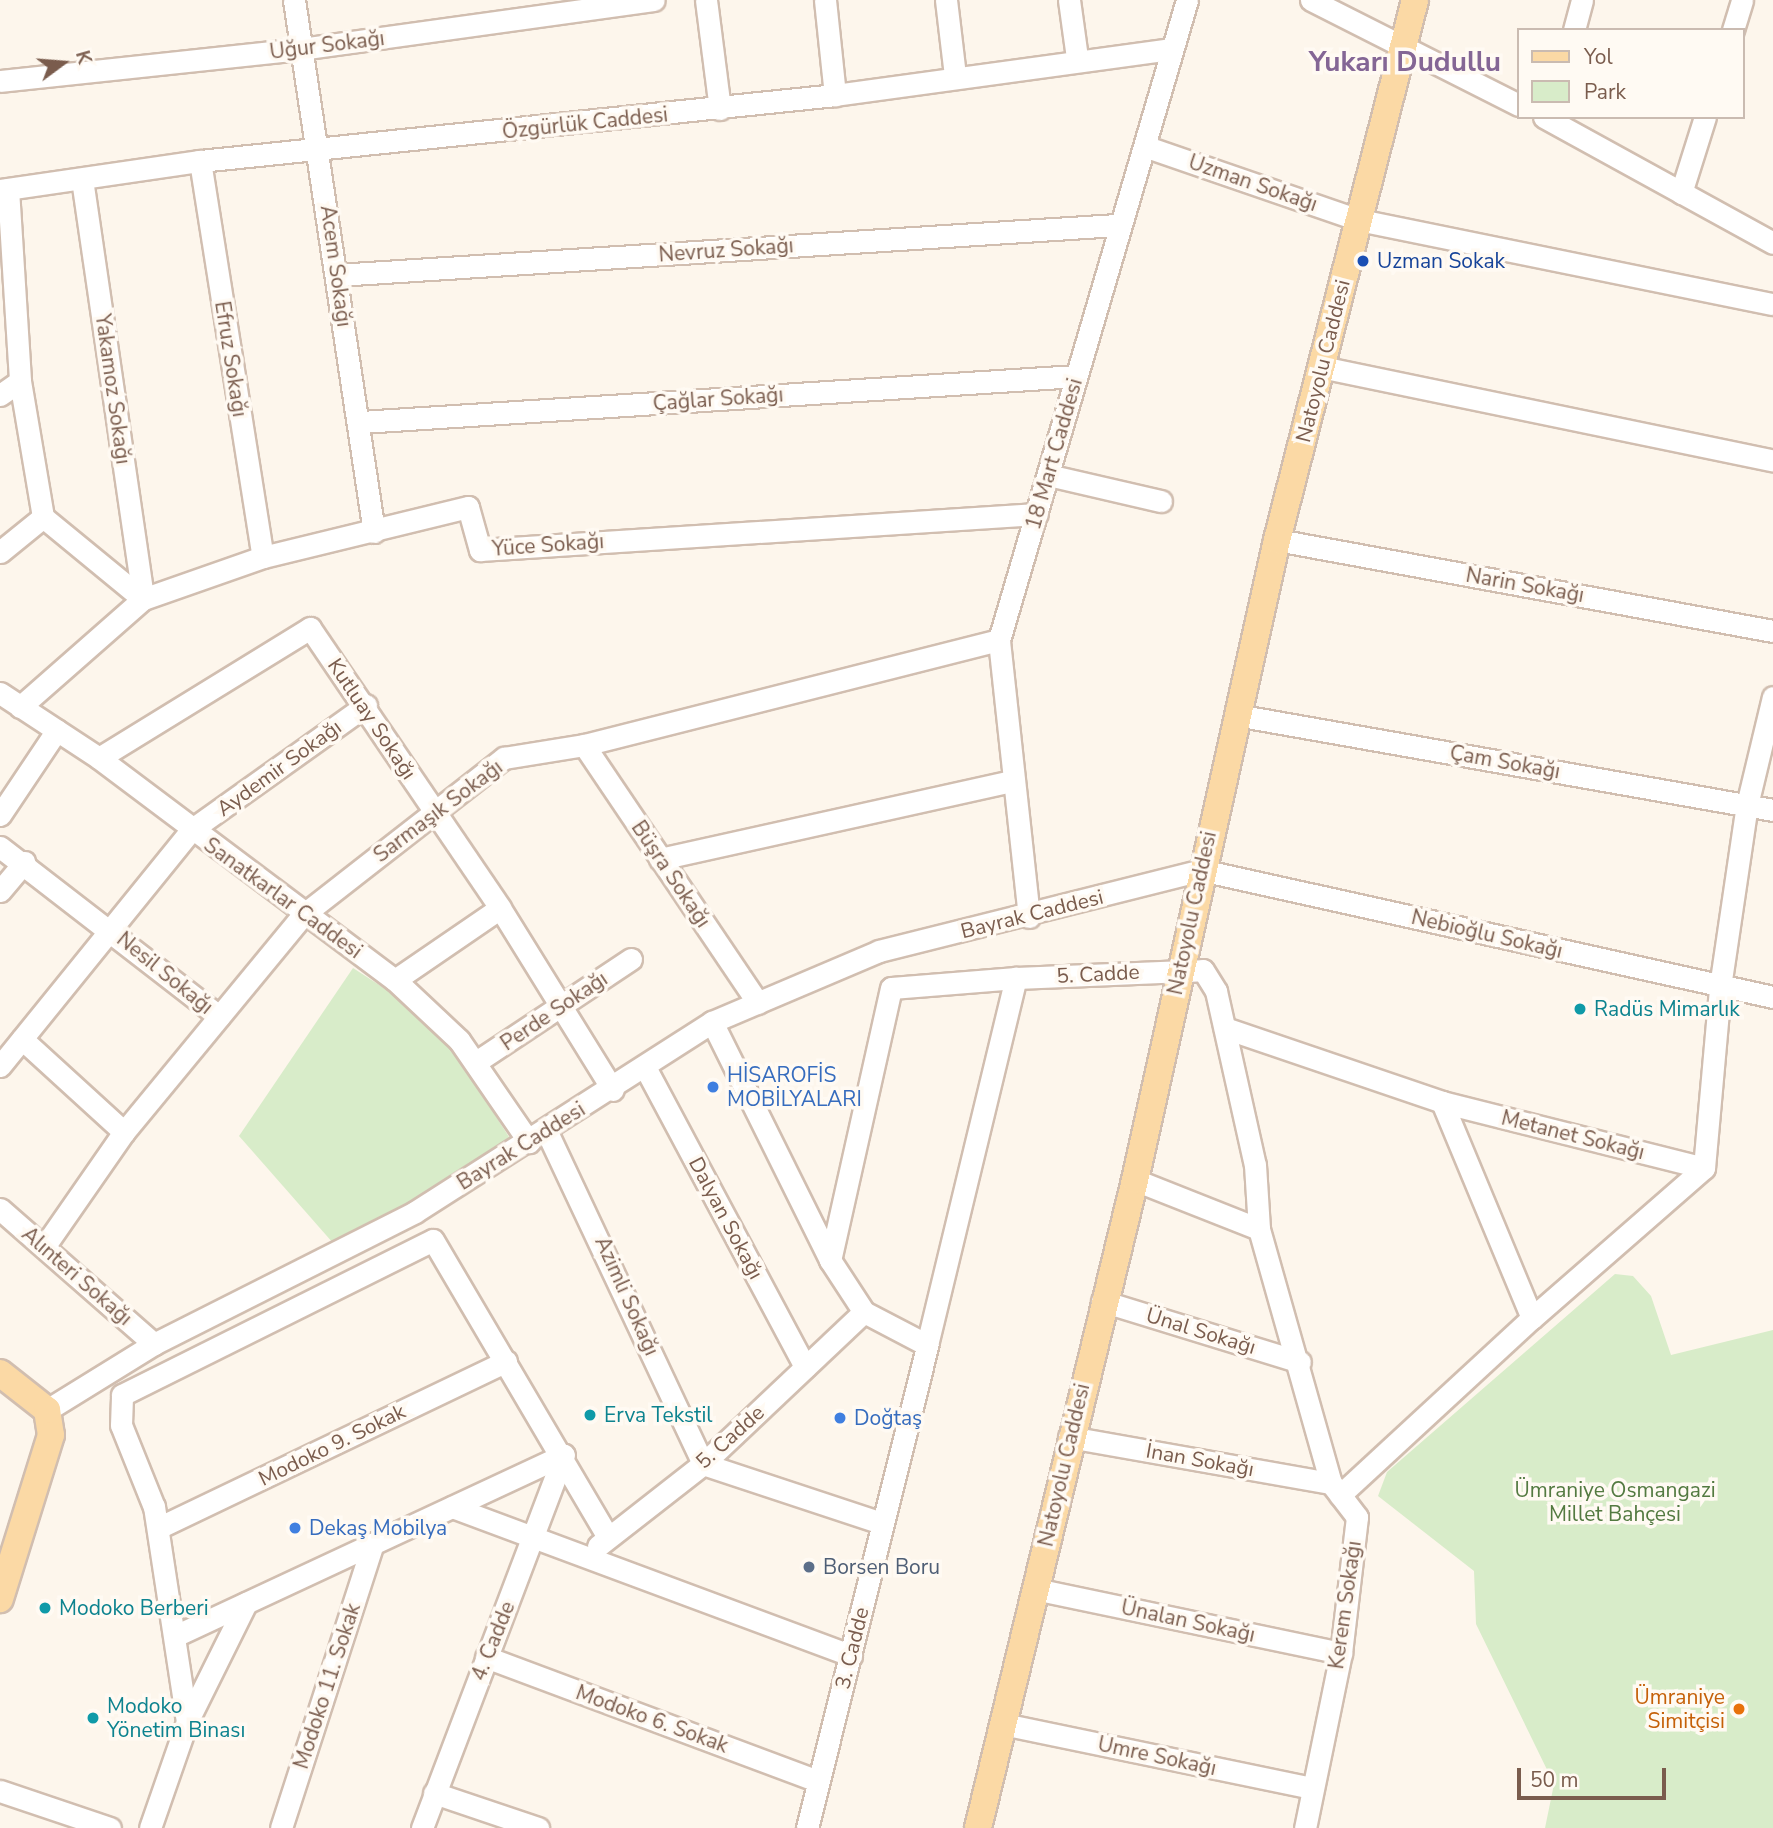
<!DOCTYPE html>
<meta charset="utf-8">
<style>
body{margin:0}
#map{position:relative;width:1773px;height:1828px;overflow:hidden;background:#fdf6ec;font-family:"Nunito Sans",sans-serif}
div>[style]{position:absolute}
.green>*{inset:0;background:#d8ecc9}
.roads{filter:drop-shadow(2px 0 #d1beb0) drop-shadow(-2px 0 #d1beb0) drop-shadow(0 2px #d1beb0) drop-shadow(0 -2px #d1beb0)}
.minor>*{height:21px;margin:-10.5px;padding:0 10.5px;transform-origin:10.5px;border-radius:10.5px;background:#fff}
.major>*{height:26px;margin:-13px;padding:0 13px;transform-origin:13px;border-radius:13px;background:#fbd9a5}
.dots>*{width:19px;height:19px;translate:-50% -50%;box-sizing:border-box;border:4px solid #fffaf3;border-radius:50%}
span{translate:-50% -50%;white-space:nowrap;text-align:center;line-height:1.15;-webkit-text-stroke:7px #fffaf3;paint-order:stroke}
.street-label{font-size:21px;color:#7a5c4d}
.transit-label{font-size:21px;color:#164399}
.left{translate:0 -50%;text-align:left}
.culture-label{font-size:21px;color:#0d838f}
.shop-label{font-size:21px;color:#366cbe}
.park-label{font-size:21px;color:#537a41}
.service-label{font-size:21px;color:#4e5e75}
.food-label{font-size:21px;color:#c56008}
.right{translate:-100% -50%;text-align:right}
.district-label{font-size:28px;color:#846695;font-weight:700}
.legend{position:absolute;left:1517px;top:28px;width:228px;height:91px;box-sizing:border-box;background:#fffaf3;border:2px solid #cabbb1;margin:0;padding:9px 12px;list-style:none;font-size:21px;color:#7a5c4d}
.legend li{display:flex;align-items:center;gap:14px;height:35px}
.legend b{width:35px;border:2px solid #cabbb1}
.north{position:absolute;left:28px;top:28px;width:70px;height:70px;-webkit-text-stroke:5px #fffaf3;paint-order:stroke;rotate:74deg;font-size:19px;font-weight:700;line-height:28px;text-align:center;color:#7a5c4d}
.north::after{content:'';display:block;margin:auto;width:24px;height:32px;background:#7a5c4d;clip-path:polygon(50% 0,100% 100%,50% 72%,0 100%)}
.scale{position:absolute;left:1517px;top:1768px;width:149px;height:32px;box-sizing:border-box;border:4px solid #7a5c4d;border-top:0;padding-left:9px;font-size:21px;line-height:24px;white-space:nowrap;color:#7a5c4d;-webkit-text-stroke:5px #fffaf3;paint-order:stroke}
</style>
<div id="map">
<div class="green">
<div style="clip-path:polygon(353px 968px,435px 1021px,516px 1148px,333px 1243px,239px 1136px)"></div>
<div style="clip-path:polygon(1615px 1274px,1633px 1276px,1651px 1296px,1671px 1355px,1773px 1330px,1773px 1828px,1545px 1828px,1554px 1784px,1476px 1624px,1474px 1571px,1378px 1496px,1387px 1472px)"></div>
</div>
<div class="roads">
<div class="minor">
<div style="left:294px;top:0;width:538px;rotate:81.45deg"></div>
<div style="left:706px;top:0;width:110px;rotate:82.7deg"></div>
<div style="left:825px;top:0;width:96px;rotate:84deg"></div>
<div style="left:946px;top:0;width:77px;rotate:83.2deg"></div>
<div style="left:1069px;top:0;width:59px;rotate:82.1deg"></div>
<div style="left:1311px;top:0;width:233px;rotate:26.8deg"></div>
<div style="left:1574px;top:30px;width:31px;rotate:-75deg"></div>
<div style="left:1733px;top:30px;width:31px;rotate:-73deg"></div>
<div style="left:0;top:81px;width:303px;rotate:-6.1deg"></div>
<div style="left:301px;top:49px;width:356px;rotate:-7.9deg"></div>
<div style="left:1544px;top:117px;width:261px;rotate:28.8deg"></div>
<div style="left:1147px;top:147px;width:224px;rotate:19deg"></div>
<div style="left:1359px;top:220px;width:422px;rotate:11.5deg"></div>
<div style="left:200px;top:161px;width:401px;rotate:81deg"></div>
<div style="left:82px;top:179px;width:424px;rotate:81.7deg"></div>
<div style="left:8px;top:189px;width:192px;rotate:86.4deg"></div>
<div style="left:20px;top:381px;width:138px;rotate:80.4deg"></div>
<div style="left:43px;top:517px;width:129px;rotate:39.4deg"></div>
<div style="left:0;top:190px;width:202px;rotate:-8.3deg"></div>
<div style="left:200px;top:161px;width:638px;rotate:-5.93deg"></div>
<div style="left:835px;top:95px;width:337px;rotate:-7.8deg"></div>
<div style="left:1681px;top:193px;width:80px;rotate:-72.5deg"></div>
<div style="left:337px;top:275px;width:781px;rotate:-3.67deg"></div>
<div style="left:1321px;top:367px;width:462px;rotate:11.7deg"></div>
<div style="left:0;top:395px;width:24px;rotate:-35deg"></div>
<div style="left:361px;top:422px;width:716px;rotate:-3.68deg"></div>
<div style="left:1048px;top:475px;width:116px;rotate:13deg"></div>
<div style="left:1277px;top:540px;width:504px;rotate:10.4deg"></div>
<div style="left:0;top:552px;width:55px;rotate:-39.1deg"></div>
<div style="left:0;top:693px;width:118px;rotate:33.3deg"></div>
<div style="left:99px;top:758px;width:370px;rotate:36.9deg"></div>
<div style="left:395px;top:980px;width:88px;rotate:43.2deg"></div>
<div style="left:459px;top:1040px;width:124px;rotate:55.5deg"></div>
<div style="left:20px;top:707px;width:164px;rotate:-41.3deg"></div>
<div style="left:143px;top:599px;width:127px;rotate:-19.3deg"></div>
<div style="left:263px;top:557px;width:211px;rotate:-13.7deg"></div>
<div style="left:468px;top:507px;width:45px;rotate:74.4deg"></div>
<div style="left:480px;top:550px;width:558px;rotate:-3.7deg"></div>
<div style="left:1236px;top:715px;width:545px;rotate:10.03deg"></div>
<div style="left:584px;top:745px;width:311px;rotate:56deg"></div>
<div style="left:99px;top:758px;width:248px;rotate:-31.6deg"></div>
<div style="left:310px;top:628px;width:338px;rotate:55.8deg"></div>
<div style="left:500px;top:908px;width:214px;rotate:58.2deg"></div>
<div style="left:0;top:815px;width:102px;rotate:-56.2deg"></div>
<div style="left:0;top:847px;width:277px;rotate:37.7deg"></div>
<div style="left:660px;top:859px;width:360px;rotate:-12.5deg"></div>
<div style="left:0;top:891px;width:38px;rotate:-50deg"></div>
<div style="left:1029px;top:917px;width:279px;rotate:-96.2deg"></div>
<div style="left:999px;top:640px;width:667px;rotate:-73.63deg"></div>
<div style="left:1016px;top:978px;width:187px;rotate:-2.4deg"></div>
<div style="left:1203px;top:970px;width:25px;rotate:58deg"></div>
<div style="left:1216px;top:991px;width:178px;rotate:77.4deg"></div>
<div style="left:1255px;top:1165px;width:64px;rotate:86.4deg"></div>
<div style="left:395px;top:980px;width:127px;rotate:-34.4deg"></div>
<div style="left:712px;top:1022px;width:266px;rotate:63.6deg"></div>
<div style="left:1225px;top:1028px;width:229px;rotate:18.8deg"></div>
<div style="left:1442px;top:1102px;width:234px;rotate:67.4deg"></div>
<div style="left:1532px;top:1318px;width:228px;rotate:-41.1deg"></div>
<div style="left:1704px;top:1168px;width:182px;rotate:-84.9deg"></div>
<div style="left:1720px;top:987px;width:184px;rotate:-81.6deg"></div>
<div style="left:1747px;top:805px;width:111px;rotate:-76.5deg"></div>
<div style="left:22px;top:1039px;width:138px;rotate:42.4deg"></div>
<div style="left:476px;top:1062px;width:186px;rotate:-33.6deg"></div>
<div style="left:0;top:1066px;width:304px;rotate:-51deg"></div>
<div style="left:191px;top:830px;width:215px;rotate:-35.5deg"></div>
<div style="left:646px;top:1069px;width:338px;rotate:61.9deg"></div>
<div style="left:1442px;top:1102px;width:270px;rotate:14.1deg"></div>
<div style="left:546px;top:1130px;width:369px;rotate:64.8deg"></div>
<div style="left:703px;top:1464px;width:188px;rotate:18.3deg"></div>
<div style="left:1135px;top:1180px;width:133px;rotate:21.6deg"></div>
<div style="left:1259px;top:1229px;width:264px;rotate:74.2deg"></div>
<div style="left:1331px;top:1483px;width:43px;rotate:52.6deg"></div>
<div style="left:1357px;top:1517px;width:137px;rotate:96.7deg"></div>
<div style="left:1341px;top:1653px;width:179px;rotate:101.6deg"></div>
<div style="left:0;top:1209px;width:205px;rotate:41.2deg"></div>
<div style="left:44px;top:1247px;width:140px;rotate:-55.2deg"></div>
<div style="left:124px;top:1132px;width:283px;rotate:-50.5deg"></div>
<div style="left:304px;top:914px;width:254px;rotate:-38deg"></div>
<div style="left:504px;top:758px;width:81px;rotate:-9.2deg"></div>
<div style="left:584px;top:745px;width:428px;rotate:-14.2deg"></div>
<div style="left:1102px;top:1301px;width:207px;rotate:17.1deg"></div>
<div style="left:47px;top:1410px;width:126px;rotate:-31.7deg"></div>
<div style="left:154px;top:1344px;width:292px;rotate:-26.8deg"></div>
<div style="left:415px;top:1212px;width:353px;rotate:-32.6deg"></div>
<div style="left:712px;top:1022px;width:181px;rotate:-23deg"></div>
<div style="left:879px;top:951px;width:332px;rotate:-14.1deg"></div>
<div style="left:1201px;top:870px;width:586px;rotate:12.52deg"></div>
<div style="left:1069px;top:1437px;width:266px;rotate:10deg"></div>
<div style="left:1340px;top:1495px;width:261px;rotate:-42.7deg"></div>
<div style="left:452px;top:1507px;width:426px;rotate:20.4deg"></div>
<div style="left:158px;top:1528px;width:386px;rotate:-25.6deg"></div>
<div style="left:598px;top:1546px;width:133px;rotate:-38deg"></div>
<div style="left:703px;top:1464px;width:221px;rotate:-43.4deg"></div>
<div style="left:1035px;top:1589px;width:313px;rotate:11.8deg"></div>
<div style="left:175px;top:1636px;width:429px;rotate:-25deg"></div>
<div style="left:486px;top:1657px;width:354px;rotate:20.5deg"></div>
<div style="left:187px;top:1722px;width:133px;rotate:-63.6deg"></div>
<div style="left:1003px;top:1724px;width:316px;rotate:11.7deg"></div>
<div style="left:0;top:1791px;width:116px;rotate:18.6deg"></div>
<div style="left:434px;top:1793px;width:110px;rotate:18.6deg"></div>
<div style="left:150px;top:1828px;width:112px;rotate:-70.8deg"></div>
<div style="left:187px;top:1722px;width:218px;rotate:-98.7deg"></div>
<div style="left:154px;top:1507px;width:88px;rotate:-111.9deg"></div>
<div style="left:121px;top:1425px;width:30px;rotate:-88deg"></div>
<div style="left:122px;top:1395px;width:347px;rotate:-26.5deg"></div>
<div style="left:433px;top:1240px;width:341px;rotate:59.5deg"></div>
<div style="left:281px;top:1828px;width:299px;rotate:-72.1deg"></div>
<div style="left:422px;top:1828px;width:399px;rotate:-69.2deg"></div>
<div style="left:807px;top:1828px;width:498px;rotate:-76deg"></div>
<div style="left:927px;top:1345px;width:378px;rotate:-76.4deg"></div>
<div style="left:1016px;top:978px;width:125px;rotate:175.4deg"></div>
<div style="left:891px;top:988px;width:279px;rotate:102.6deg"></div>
<div style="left:830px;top:1260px;width:62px;rotate:56.8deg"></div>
<div style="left:864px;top:1312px;width:71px;rotate:27.6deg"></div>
</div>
<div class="major">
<div style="left:0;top:1373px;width:60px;rotate:38.2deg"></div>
<div style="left:47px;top:1410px;width:25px;rotate:81deg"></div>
<div style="left:51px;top:1435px;width:172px;rotate:107.3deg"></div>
<div style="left:978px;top:1828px;width:667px;rotate:-76.38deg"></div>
<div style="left:1135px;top:1180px;width:656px;rotate:-77.49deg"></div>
<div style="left:1277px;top:540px;width:557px;rotate:-75.66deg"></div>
</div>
</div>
<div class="dots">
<div style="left:1363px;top:261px;background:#1a4fb4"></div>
<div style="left:1580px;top:1009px;background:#0f9aa8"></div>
<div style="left:713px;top:1087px;background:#3f7fe0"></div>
<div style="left:590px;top:1415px;background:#0f9aa8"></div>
<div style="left:840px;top:1418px;background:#3f7fe0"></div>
<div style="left:295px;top:1528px;background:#3f7fe0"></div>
<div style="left:809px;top:1567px;background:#5c6f8a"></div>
<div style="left:45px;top:1608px;background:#0f9aa8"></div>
<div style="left:1739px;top:1709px;background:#e8710a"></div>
<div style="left:93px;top:1718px;background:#0f9aa8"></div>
</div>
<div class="street-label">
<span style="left:327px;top:45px;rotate:-7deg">Uğur Sokağı</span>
<span style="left:585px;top:123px;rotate:-6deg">Özgürlük Caddesi</span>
<span style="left:1253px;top:183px;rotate:19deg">Uzman Sokağı</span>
<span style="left:726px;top:250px;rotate:-4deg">Nevruz Sokağı</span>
<span style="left:336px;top:266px;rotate:82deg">Acem Sokağı</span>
<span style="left:231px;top:359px;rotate:81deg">Efruz Sokağı</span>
<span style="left:1323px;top:361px;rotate:-76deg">Natoyolu Caddesi</span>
<span style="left:113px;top:389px;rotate:82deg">Yakamoz Sokağı</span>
<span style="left:718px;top:399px;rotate:-4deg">Çağlar Sokağı</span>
<span style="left:1054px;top:454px;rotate:-74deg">18 Mart Caddesi</span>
<span style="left:548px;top:545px;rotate:-4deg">Yüce Sokağı</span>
<span style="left:1525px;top:585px;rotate:10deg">Narin Sokağı</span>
<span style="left:372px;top:719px;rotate:56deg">Kutluay Sokağı</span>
<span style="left:1505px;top:762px;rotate:10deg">Çam Sokağı</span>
<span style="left:279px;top:768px;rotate:-36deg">Aydemir Sokağı</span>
<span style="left:438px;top:811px;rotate:-37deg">Sarmaşık Sokağı</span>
<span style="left:671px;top:874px;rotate:56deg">Büşra Sokağı</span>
<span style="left:283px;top:898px;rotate:36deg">Sanatkarlar Caddesi</span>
<span style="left:1192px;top:913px;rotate:-78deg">Natoyolu Caddesi</span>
<span style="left:1032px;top:914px;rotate:-14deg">Bayrak Caddesi</span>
<span style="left:1487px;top:934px;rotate:13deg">Nebioğlu Sokağı</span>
<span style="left:165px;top:973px;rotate:39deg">Nesil Sokağı</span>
<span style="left:1098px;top:974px;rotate:-3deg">5. Cadde</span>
<span style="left:554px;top:1011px;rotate:-34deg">Perde Sokağı</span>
<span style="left:1573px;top:1135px;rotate:14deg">Metanet Sokağı</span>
<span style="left:521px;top:1146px;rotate:-32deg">Bayrak Caddesi</span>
<span style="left:726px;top:1218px;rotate:62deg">Dalyan Sokağı</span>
<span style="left:77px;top:1276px;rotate:41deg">Alınteri Sokağı</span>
<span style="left:627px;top:1296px;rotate:66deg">Azimli Sokağı</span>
<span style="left:1201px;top:1331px;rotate:17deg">Ünal Sokağı</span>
<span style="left:730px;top:1437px;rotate:-42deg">5. Cadde</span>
<span style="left:332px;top:1445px;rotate:-26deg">Modoko 9. Sokak</span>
<span style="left:1200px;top:1460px;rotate:10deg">İnan Sokağı</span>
<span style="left:1064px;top:1465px;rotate:-77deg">Natoyolu Caddesi</span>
<span style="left:1345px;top:1605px;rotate:-82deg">Kerem Sokağı</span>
<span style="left:1188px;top:1621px;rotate:12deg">Ünalan Sokağı</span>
<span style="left:493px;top:1641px;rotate:-68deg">4. Cadde</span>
<span style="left:852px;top:1648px;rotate:-76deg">3. Cadde</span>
<span style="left:327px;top:1686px;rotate:-72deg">Modoko 11. Sokak</span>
<span style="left:652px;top:1719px;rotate:20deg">Modoko 6. Sokak</span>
<span style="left:1157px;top:1756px;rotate:12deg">Umre Sokağı</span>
</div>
<div class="transit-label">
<span class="left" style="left:1377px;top:261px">Uzman Sokak</span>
</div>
<div class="culture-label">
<span class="left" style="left:1594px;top:1009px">Radüs Mimarlık</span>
<span class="left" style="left:604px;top:1415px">Erva Tekstil</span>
<span class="left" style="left:59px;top:1608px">Modoko Berberi</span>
<span class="left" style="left:107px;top:1718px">Modoko<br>Yönetim Binası</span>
</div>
<div class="shop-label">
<span class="left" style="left:727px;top:1087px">HİSAROFİS<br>MOBİLYALARI</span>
<span class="left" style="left:854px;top:1418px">Doğtaş</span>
<span class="left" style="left:309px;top:1528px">Dekaş Mobilya</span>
</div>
<div class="park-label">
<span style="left:1615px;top:1502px">Ümraniye Osmangazi<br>Millet Bahçesi</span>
</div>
<div class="service-label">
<span class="left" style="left:823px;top:1567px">Borsen Boru</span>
</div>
<div class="food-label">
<span class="right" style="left:1725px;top:1709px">Ümraniye<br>Simitçisi</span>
</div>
<div class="district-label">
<span style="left:1405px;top:62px">Yukarı Dudullu</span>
</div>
<ul class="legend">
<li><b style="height:9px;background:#fbd9a5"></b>Yol</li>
<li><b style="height:19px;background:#d8ecc9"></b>Park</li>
</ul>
<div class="north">K</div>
<div class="scale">50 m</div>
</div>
